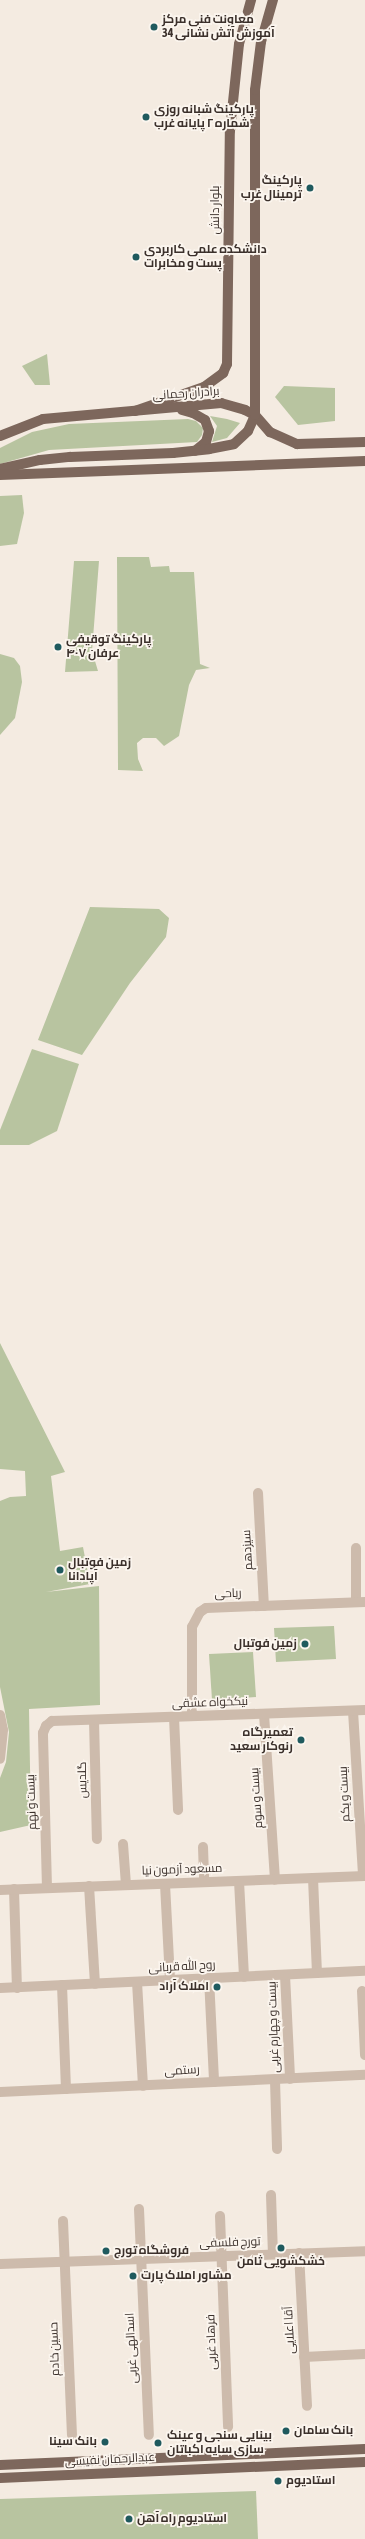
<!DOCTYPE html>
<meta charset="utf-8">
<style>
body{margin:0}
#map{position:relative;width:365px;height:2539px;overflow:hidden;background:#f4ebe1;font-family:"Asap Condensed",Cairo,sans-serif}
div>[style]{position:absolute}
.green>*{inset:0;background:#b8c4a0}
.minor>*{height:10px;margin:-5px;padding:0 5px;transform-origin:5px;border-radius:5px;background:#cdbbac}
.major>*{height:10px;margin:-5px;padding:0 5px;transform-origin:5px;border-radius:5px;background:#7d675c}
.dots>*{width:11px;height:11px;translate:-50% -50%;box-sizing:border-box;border:2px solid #fbf5ee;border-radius:50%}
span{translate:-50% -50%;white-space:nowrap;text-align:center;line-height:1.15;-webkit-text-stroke:3.5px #fbf5ee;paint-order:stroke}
.poi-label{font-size:12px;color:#3b302b;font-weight:700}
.left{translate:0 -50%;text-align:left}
.right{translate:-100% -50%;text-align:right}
.street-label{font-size:12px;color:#3b302b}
</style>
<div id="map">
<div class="green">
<div style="clip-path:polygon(47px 354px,50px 385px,35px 385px,22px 366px)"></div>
<div style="clip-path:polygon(284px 386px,335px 388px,335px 421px,298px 425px,275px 397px)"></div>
<div style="clip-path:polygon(210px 416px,227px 419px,240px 423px,227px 438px,212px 442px,217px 426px)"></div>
<div style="clip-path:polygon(188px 419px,196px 421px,203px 428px,202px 435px,197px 442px,49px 450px,0 464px,0 448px,32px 432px,69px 424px)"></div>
<div style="clip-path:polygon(22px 495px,24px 513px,17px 544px,0 546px,0 496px)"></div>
<div style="clip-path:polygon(117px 557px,149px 557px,151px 567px,169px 566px,170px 572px,194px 572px,200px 664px,210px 668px,196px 670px,189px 685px,179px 736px,164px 746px,156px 738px,143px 738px,137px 743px,138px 759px,143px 771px,118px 770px)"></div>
<div style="clip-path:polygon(74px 561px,99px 561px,92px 651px,98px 671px,65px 672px)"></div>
<div style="clip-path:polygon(0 654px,14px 658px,20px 666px,22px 682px,15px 718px,0 735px)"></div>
<div style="clip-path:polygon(90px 907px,159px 909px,169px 918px,166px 937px,130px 983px,82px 1055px,38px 1040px)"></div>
<div style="clip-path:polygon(32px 1049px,79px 1064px,57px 1131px,29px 1145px,0 1145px,0 1130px)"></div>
<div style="clip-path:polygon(0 1343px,65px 1472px,51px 1476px,60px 1551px,83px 1547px,90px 1584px,46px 1592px,99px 1586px,100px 1705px,29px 1709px,31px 1825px,0 1832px,0 1778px,6px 1762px,9px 1732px,0 1687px,0 1501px,10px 1497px,26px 1496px,25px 1471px,0 1469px)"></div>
<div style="clip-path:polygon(334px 1626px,336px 1659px,276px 1662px,274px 1628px)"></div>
<div style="clip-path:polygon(253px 1652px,256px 1697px,212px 1700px,209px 1654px)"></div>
<div style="clip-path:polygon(256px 2491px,258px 2539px,0 2539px,0 2499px)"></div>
</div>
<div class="minor">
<div style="left:258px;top:1493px;width:113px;rotate:87deg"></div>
<div style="left:356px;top:1548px;width:54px;rotate:90deg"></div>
<div style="left:353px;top:1711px;width:165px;rotate:86.5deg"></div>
<div style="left:264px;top:1714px;width:166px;rotate:86.2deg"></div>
<div style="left:0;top:1715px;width:15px;rotate:79deg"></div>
<div style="left:3px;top:1730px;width:29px;rotate:96deg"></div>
<div style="left:192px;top:1716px;width:89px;rotate:-90deg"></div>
<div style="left:192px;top:1627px;width:17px;rotate:-62deg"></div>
<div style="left:200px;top:1612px;width:7px;rotate:-34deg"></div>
<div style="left:206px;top:1608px;width:159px;rotate:-2.2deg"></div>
<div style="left:174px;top:1717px;width:93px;rotate:87.5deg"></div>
<div style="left:94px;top:1720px;width:119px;rotate:88.6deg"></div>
<div style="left:123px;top:1844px;width:41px;rotate:85.8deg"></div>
<div style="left:203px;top:1847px;width:35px;rotate:88deg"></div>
<div style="left:313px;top:1878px;width:95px;rotate:87.6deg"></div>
<div style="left:239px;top:1881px;width:96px;rotate:87deg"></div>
<div style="left:165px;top:1884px;width:96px;rotate:87deg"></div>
<div style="left:89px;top:1886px;width:98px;rotate:86.5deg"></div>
<div style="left:47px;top:1888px;width:155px;rotate:-91.5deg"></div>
<div style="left:43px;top:1733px;width:8px;rotate:-67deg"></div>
<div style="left:46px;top:1726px;width:8px;rotate:-40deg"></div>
<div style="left:52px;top:1721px;width:313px;rotate:-2deg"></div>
<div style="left:14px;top:1889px;width:99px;rotate:88.3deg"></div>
<div style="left:0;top:1890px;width:365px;rotate:-2.2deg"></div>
<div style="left:285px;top:1975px;width:104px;rotate:87.2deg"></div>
<div style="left:209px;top:1978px;width:104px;rotate:87.2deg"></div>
<div style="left:137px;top:1982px;width:104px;rotate:86.7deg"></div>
<div style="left:62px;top:1985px;width:104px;rotate:87.8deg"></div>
<div style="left:0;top:1988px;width:365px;rotate:-2.7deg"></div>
<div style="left:362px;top:1991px;width:64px;rotate:87.3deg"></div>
<div style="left:275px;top:2080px;width:69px;rotate:88.3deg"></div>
<div style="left:0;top:2092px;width:365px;rotate:-2.7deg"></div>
<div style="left:271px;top:2195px;width:59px;rotate:88.1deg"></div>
<div style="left:139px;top:2209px;width:226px;rotate:87.5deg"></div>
<div style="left:220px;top:2216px;width:211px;rotate:87.8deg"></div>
<div style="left:63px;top:2221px;width:214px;rotate:87.6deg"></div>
<div style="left:299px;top:2253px;width:153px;rotate:87deg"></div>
<div style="left:0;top:2264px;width:365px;rotate:-2deg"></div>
<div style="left:304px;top:2357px;width:61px;rotate:-2.8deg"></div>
</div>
<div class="major">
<div style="left:182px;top:410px;width:11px;rotate:15deg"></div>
<div style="left:193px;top:413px;width:14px;rotate:30deg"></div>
<div style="left:205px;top:420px;width:12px;rotate:70deg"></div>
<div style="left:209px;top:431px;width:11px;rotate:105deg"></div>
<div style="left:206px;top:442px;width:14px;rotate:141deg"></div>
<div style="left:135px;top:411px;width:73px;rotate:-19.2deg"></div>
<div style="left:204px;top:387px;width:24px;rotate:-36deg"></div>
<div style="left:223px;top:373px;width:10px;rotate:-66deg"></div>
<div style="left:227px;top:364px;width:233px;rotate:-89.3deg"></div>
<div style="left:230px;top:131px;width:87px;rotate:-84.1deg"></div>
<div style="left:239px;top:44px;width:46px;rotate:-74.7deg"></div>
<div style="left:0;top:436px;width:46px;rotate:-21.6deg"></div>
<div style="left:43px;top:419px;width:179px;rotate:-5.1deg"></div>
<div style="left:221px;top:403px;width:25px;rotate:16deg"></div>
<div style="left:245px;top:410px;width:11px;rotate:27deg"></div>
<div style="left:255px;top:415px;width:23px;rotate:49deg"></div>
<div style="left:270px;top:432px;width:30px;rotate:24deg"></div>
<div style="left:297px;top:444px;width:68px;rotate:-1.7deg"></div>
<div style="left:0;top:469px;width:41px;rotate:-12.7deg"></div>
<div style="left:40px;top:460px;width:30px;rotate:-6deg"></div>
<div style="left:70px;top:457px;width:103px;rotate:-2.2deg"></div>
<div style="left:173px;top:453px;width:36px;rotate:-6deg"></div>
<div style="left:209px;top:449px;width:25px;rotate:-11deg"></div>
<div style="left:234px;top:444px;width:19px;rotate:-43deg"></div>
<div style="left:248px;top:431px;width:17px;rotate:-66deg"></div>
<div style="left:255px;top:415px;width:325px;rotate:-90deg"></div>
<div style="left:255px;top:90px;width:48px;rotate:-82.9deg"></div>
<div style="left:261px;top:42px;width:44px;rotate:-74.1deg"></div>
<div style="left:0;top:475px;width:365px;rotate:-2.2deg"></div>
<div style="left:0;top:2465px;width:365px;rotate:-2.5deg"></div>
<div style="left:0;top:2478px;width:365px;rotate:-2.5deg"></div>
</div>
<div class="dots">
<div style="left:154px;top:27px;background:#1f5a5e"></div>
<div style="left:146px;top:117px;background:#1f5a5e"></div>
<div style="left:310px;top:188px;background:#1f5a5e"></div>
<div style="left:136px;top:257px;background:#1f5a5e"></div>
<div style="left:58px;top:647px;background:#1f5a5e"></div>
<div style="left:60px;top:1570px;background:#1f5a5e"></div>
<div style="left:305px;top:1644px;background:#1f5a5e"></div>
<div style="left:301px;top:1740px;background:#1f5a5e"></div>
<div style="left:217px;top:1987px;background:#1f5a5e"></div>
<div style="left:281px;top:2248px;background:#1f5a5e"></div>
<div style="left:106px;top:2251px;background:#1f5a5e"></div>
<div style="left:133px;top:2276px;background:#1f5a5e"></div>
<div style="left:286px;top:2431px;background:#1f5a5e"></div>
<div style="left:105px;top:2442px;background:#1f5a5e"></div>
<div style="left:158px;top:2443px;background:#1f5a5e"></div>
<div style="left:278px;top:2481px;background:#1f5a5e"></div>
<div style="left:129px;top:2519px;background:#1f5a5e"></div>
</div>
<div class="poi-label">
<span class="left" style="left:162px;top:27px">معاونت فنی مرکز<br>آموزش آتش نشانی 34</span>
<span class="left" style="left:154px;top:117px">پارکینگ شبانه روزی<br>شماره ۲ پایانه غرب</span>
<span class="right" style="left:302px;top:188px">پارکینگ<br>ترمینال غرب</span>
<span class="left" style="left:144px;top:257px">دانشکده علمی کاربردی<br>پست و مخابرات</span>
<span class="left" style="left:66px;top:647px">پارکینگ توقیفی<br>عرفان ۴۰۷</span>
<span class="left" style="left:68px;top:1570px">زمین فوتبال<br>آپادانا</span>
<span class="right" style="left:297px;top:1644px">زمین فوتبال</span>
<span class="right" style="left:293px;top:1740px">تعمیرگاه<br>رنوکار سعید</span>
<span class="right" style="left:209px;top:1987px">املاک آراد</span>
<span class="left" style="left:114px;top:2251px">فروشگاه تورج</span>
<span style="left:281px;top:2262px">خشکشویی ثامن</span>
<span class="left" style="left:141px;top:2276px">مشاور املاک پارت</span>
<span class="left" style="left:294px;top:2431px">بانک سامان</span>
<span class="left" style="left:167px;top:2443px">بینایی سنجی و عینک<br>سازی سایه اکباتان</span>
<span class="right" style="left:97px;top:2442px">بانک سینا</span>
<span class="left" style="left:286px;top:2481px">استادیوم</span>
<span class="left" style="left:137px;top:2519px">استادیوم راه آهن</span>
</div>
<div class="street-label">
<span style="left:216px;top:210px;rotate:-90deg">بلوار دانش</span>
<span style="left:186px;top:394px;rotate:-4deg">برادران رحمانی</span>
<span style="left:248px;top:1550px;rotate:-93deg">سیزدهم</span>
<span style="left:228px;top:1594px;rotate:-2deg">ریاحی</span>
<span style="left:210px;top:1703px;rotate:-2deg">نیکخواه عشقی</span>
<span style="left:83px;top:1780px;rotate:-91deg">گلدیس</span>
<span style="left:345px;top:1794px;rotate:-93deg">بیست و یکم</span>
<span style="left:257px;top:1798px;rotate:-94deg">بیست و سوم</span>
<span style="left:32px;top:1802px;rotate:-92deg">بیست و نهم</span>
<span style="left:182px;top:1870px;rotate:-2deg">مسعود آزمون نیا</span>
<span style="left:182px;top:1967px;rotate:-3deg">روح الله قربانی</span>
<span style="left:274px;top:2027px;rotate:-92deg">بیست و چهارم غربی</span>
<span style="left:182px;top:2071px;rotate:-3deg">رستمی</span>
<span style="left:230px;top:2243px;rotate:-2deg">تورج فلسفی</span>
<span style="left:290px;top:2330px;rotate:-93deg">آقا اعلایی</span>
<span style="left:212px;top:2342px;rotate:-92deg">فرهاد غربی</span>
<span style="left:132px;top:2348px;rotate:-93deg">اسدالهی غربی</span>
<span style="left:55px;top:2349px;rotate:-92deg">حسین خادم</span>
<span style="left:110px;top:2460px;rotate:-3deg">عبدالرحمان نفیسی</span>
</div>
</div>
